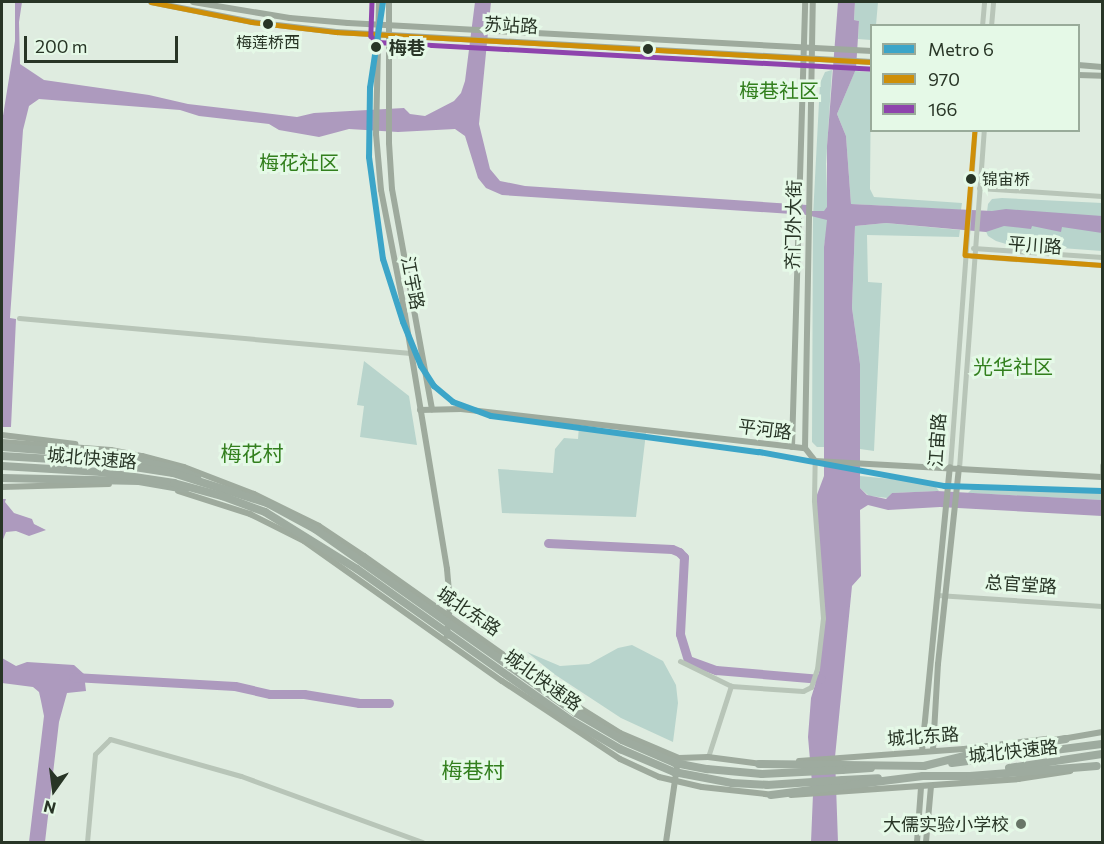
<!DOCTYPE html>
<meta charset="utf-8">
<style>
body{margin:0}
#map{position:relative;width:1104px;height:844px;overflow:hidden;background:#dfece0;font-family:Commissioner,"Noto Sans SC",sans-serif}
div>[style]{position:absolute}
.green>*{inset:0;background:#b8d4cc}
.water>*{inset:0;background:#ad9abe}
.river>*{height:9px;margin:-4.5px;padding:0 4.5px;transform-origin:4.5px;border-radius:4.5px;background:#ad9abe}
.minor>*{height:5px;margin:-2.5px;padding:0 2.5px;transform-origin:2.5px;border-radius:2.5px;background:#b8c5b8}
.major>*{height:6px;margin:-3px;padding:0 3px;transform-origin:3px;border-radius:3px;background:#9eaa9d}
.highway>*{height:8px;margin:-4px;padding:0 4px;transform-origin:4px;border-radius:4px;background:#9eab9f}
.highway-bridge>*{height:8px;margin:-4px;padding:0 4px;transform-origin:4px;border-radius:4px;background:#9eab9f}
.bus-1>*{height:4.5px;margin:-2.25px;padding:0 2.25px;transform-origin:2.25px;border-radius:2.25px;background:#ce8f08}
.bus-2>*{height:4.5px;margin:-2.25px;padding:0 2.25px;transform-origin:2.25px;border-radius:2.25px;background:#8e44ad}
.metro-1>*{height:6px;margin:-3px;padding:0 3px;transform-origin:3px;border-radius:3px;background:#3ca5c8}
.dots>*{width:16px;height:16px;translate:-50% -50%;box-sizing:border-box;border:3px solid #e5f9e7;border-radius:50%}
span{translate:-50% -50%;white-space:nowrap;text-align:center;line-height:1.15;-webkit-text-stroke:6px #e5f9e7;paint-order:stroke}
.bus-label{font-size:16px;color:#283526}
.left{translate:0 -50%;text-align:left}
.street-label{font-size:18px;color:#283526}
.stop-label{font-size:18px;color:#283526;font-weight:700}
.poi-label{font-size:18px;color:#283526}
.right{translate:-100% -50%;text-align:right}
.neighbourhood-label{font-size:20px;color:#327f1d}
.quarter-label{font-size:21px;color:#327f1d}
.frame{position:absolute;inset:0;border:3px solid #283526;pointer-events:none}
.legend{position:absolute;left:870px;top:24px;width:210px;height:108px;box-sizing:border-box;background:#e5f9e7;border:2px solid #99ab9a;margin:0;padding:8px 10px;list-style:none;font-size:18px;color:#283526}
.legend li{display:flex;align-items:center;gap:12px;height:30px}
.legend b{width:30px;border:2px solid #99ab9a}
.north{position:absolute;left:24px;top:760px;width:60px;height:60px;-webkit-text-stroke:4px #e5f9e7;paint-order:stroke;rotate:194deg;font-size:16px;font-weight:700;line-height:24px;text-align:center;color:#283526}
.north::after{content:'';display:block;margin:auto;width:21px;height:27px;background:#283526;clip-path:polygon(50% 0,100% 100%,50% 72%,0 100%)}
.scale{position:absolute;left:24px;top:36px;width:154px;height:27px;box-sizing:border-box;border:3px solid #283526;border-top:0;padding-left:8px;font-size:18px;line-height:21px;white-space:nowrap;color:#283526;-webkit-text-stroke:4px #e5f9e7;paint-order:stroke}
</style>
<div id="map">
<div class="green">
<div style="clip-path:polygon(855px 2px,878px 2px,876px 25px,872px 26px,871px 40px,858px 39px,859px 21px,854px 20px)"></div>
<div style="clip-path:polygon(832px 70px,826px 164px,828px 222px,824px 247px,825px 447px,817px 447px,812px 442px,813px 216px,820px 83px,825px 72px)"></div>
<div style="clip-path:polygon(855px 71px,871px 72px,870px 189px,874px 197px,962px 203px,961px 210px,851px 204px,846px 136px,837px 114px)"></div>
<div style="clip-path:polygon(1002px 198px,1102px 203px,1102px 251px,1006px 244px,996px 241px,988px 236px,985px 229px,988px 204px,992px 199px)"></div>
<div style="clip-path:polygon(886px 223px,960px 230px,959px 237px,867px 235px,868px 282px,882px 283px,874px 451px,860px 449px,860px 364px,852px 308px,855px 226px)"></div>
<div style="clip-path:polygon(364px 361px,409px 396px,417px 445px,360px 437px,364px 406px,357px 405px)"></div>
<div style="clip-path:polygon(579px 426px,646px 433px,636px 517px,502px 513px,498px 469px,553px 473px,555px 449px,564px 438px,578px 439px)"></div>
<div style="clip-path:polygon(860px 476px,933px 483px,939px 491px,892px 493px,888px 498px,869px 496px,860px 488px)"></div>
<div style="clip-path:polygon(981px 485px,1102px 493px,1102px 500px,968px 493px,973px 488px)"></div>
<div style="clip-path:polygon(632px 645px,663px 661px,676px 685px,678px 703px,673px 742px,621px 718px,554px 674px,527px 652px,560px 666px,589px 664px,618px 648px)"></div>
</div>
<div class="water">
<div style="clip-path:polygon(15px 2px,22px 2px,19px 22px,20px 64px,44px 80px,149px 95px,188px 104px,297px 117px,314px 113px,404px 108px,410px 114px,425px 116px,454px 101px,461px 93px,465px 81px,475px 2px,491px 2px,479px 124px,490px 169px,500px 181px,525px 186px,807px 205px,808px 211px,824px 211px,827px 207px,827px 146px,838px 2px,855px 2px,854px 20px,859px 21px,856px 69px,837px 114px,846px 136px,851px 204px,992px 211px,1006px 209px,1102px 216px,1102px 233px,1062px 227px,1061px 232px,1032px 226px,1031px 229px,1004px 226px,986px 232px,886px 223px,855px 226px,852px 308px,860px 364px,860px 488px,867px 495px,886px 499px,892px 493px,937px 491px,1102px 500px,1102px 516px,940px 507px,888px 510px,868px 505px,860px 510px,861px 576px,852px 586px,835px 757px,838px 842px,811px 842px,813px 794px,808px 737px,811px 698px,819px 672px,825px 614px,815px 500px,824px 476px,824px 247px,827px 220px,807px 215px,502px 195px,486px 188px,478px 178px,465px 136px,455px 129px,398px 132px,349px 129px,319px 137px,279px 130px,269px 124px,199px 116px,180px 110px,39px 99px,29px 106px,23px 130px,10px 318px,16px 319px,11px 427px,3px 427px,2px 438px,2px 122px,15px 41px)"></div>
<div style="clip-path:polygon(2px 499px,6px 499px,5px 502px,14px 513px,32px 519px,34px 524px,46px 530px,29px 536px,16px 531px,6px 532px,2px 542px)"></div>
<div style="clip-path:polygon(2px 658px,16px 666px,27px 662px,74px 665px,84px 674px,86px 691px,67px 693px,59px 722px,45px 842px,29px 842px,44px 716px,41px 701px,39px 692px,33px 687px,2px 683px)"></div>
</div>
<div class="river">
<div style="left:548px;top:543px;width:124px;rotate:2.8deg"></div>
<div style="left:672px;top:549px;width:8px;rotate:23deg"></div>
<div style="left:679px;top:552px;width:7px;rotate:45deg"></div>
<div style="left:684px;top:557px;width:77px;rotate:93deg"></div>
<div style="left:680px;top:634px;width:27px;rotate:73deg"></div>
<div style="left:688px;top:660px;width:30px;rotate:20deg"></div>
<div style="left:716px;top:670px;width:105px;rotate:4.9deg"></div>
<div style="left:73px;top:677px;width:162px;rotate:3.2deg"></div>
<div style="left:235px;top:686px;width:36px;rotate:13deg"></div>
<div style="left:270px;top:694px;width:34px"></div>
<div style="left:304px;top:694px;width:56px;rotate:9.3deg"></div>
<div style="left:359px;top:703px;width:30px"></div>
</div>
<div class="minor">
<div style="left:982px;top:26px;width:24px;rotate:-85deg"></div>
<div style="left:991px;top:26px;width:24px;rotate:-85deg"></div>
<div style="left:979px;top:188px;width:123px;rotate:3.7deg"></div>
<div style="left:973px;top:248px;width:129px;rotate:4deg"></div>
<div style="left:972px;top:256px;width:130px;rotate:4deg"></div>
<div style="left:19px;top:318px;width:393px;rotate:5.1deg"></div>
<div style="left:950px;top:467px;width:338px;rotate:-85.8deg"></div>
<div style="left:959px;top:468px;width:339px;rotate:-85.8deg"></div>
<div style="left:1102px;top:477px;width:12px;rotate:-90deg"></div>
<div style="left:937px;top:595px;width:165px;rotate:3.8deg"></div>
<div style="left:680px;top:661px;width:57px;rotate:26.1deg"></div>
<div style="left:731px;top:686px;width:72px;rotate:4deg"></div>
<div style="left:803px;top:691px;width:9px;rotate:-27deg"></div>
<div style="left:811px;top:687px;width:19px;rotate:-72deg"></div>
<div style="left:817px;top:669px;width:51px;rotate:-83.3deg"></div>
<div style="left:823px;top:618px;width:118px;rotate:-94.4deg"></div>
<div style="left:814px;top:500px;width:39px;rotate:-89deg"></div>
<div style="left:708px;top:757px;width:75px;rotate:-72.1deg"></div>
<div style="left:87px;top:842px;width:88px;rotate:-84.8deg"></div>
<div style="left:95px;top:754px;width:21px;rotate:-45deg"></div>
<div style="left:110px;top:739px;width:136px;rotate:15.8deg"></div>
<div style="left:241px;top:776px;width:193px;rotate:20deg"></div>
</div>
<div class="major">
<div style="left:151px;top:2px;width:103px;rotate:11.2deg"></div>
<div style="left:252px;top:22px;width:85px;rotate:6.8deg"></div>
<div style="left:336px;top:32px;width:537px;rotate:3.2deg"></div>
<div style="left:193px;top:2px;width:98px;rotate:9.4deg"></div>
<div style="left:290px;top:18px;width:58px;rotate:4.9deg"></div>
<div style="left:348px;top:23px;width:525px;rotate:3.06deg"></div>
<div style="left:379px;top:2px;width:132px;rotate:91.3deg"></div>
<div style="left:376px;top:134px;width:56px;rotate:84.9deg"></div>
<div style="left:381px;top:190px;width:115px;rotate:79deg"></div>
<div style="left:403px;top:303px;width:270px;rotate:80.6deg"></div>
<div style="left:447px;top:569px;width:36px;rotate:85deg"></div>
<div style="left:450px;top:605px;width:31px;rotate:96deg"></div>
<div style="left:389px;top:2px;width:141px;rotate:90deg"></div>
<div style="left:389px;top:143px;width:46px;rotate:86.3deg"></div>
<div style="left:392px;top:189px;width:224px;rotate:79.7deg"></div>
<div style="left:1078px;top:65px;width:24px;rotate:5deg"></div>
<div style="left:1078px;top:75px;width:24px;rotate:2deg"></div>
<div style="left:420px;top:410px;width:41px;rotate:-1.4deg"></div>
<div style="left:461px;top:409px;width:346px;rotate:6.5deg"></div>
<div style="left:805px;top:448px;width:16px;rotate:52deg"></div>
<div style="left:815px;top:461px;width:287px;rotate:3.2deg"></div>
<div style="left:2px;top:435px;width:74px;rotate:7deg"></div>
<div style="left:2px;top:442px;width:109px;rotate:4.2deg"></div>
<div style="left:111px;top:450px;width:32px;rotate:11deg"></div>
<div style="left:142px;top:456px;width:43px;rotate:14.7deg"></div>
<div style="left:184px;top:467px;width:75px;rotate:21.1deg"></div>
<div style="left:254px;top:494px;width:72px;rotate:26.2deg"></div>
<div style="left:319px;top:526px;width:54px;rotate:33.7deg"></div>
<div style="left:364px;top:556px;width:251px;rotate:35.3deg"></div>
<div style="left:569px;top:701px;width:60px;rotate:32.1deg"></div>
<div style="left:620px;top:733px;width:64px;rotate:23deg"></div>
<div style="left:679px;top:758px;width:29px;rotate:-2deg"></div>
<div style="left:708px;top:757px;width:54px;rotate:7.4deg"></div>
<div style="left:792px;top:447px;width:445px;rotate:-88.3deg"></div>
<div style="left:805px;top:448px;width:446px;rotate:-89deg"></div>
<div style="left:2px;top:487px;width:107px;rotate:-1.6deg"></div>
<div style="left:178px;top:491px;width:76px;rotate:17.7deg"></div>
<div style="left:250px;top:514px;width:60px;rotate:26.6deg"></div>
<div style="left:304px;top:541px;width:242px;rotate:35.3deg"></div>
<div style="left:502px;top:681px;width:141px;rotate:33.5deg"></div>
<div style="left:620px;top:759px;width:43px;rotate:24.8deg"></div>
<div style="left:659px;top:777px;width:44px;rotate:13.1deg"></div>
<div style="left:702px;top:787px;width:72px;rotate:6.3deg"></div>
<div style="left:1062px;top:739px;width:41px;rotate:-9.9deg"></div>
<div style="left:933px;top:750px;width:86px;rotate:-86.7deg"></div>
<div style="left:938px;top:664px;width:197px;rotate:-83.9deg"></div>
<div style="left:922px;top:751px;width:285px;rotate:-84.4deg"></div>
<div style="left:799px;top:761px;width:165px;rotate:-4.2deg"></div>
<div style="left:964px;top:749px;width:83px;rotate:-7deg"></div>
<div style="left:791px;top:795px;width:228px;rotate:-4deg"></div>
<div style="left:1018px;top:779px;width:53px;rotate:-8.7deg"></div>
<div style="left:666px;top:842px;width:83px;rotate:-81.7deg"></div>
<div style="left:917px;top:842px;width:55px;rotate:-85.8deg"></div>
<div style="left:926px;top:842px;width:56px;rotate:-84.9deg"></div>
</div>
<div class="highway">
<div style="left:2px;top:447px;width:104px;rotate:4.4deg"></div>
<div style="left:106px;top:455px;width:68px;rotate:11deg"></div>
<div style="left:173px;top:468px;width:26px;rotate:21deg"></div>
<div style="left:2px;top:478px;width:137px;rotate:1.3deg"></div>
<div style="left:139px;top:481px;width:47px;rotate:9.9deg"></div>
<div style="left:952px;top:763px;width:151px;rotate:-7.2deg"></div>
<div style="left:759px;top:764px;width:165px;rotate:0.7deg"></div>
<div style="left:924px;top:766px;width:49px;rotate:-14deg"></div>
<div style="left:972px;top:754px;width:95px;rotate:-9.1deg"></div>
<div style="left:1009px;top:768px;width:94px;rotate:-8.6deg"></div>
<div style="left:842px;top:770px;width:29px;rotate:-4deg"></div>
<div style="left:843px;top:780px;width:35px;rotate:-3deg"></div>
<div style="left:771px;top:795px;width:153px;rotate:-7.1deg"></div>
<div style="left:923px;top:776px;width:47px"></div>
<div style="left:970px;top:776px;width:127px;rotate:-4.5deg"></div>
</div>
<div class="highway-bridge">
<div style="left:2px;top:456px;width:100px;rotate:3.4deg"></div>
<div style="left:102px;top:462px;width:72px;rotate:8.8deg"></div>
<div style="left:173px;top:473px;width:99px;rotate:17.7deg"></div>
<div style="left:267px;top:503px;width:55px;rotate:28.4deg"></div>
<div style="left:315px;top:529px;width:319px;rotate:35.2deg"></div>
<div style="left:576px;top:713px;width:53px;rotate:30.4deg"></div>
<div style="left:622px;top:740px;width:58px;rotate:23.5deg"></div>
<div style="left:675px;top:763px;width:33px;rotate:11deg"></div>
<div style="left:707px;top:769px;width:55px;rotate:5.2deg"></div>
<div style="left:762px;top:774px;width:80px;rotate:-2.9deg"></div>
<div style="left:2px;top:466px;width:99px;rotate:3.5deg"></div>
<div style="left:101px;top:472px;width:74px;rotate:8.6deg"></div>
<div style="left:174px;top:483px;width:50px;rotate:15.2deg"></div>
<div style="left:222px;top:496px;width:46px;rotate:20.4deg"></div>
<div style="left:265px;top:512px;width:108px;rotate:31.8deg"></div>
<div style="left:357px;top:569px;width:263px;rotate:35.3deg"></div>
<div style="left:572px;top:721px;width:56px;rotate:30.3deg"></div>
<div style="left:620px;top:749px;width:59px;rotate:23.1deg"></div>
<div style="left:674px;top:772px;width:59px;rotate:10.7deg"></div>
<div style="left:732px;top:783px;width:35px;rotate:3deg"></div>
<div style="left:767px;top:785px;width:76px;rotate:-3.8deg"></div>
</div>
<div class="bus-1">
<div style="left:151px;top:2px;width:103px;rotate:11.2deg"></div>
<div style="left:252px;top:22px;width:85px;rotate:6.8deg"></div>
<div style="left:336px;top:32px;width:537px;rotate:3.2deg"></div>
<div style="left:975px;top:130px;width:125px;rotate:94.6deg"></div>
<div style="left:965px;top:255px;width:137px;rotate:4.2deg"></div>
</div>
<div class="bus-2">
<div style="left:372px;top:2px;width:34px;rotate:92deg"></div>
<div style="left:371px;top:36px;width:8px;rotate:45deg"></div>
<div style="left:377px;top:42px;width:496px;rotate:3.1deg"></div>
</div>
<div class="metro-1">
<div style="left:383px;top:2px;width:87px;rotate:98.6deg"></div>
<div style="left:370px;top:88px;width:69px;rotate:90.8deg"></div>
<div style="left:369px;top:157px;width:103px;rotate:82.2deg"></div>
<div style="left:383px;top:259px;width:66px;rotate:72.4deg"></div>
<div style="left:403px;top:322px;width:48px;rotate:67.8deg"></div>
<div style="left:421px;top:366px;width:24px;rotate:57deg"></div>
<div style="left:434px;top:386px;width:25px;rotate:40deg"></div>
<div style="left:453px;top:402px;width:40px;rotate:20.2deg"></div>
<div style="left:491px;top:416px;width:270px;rotate:7.7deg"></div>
<div style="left:759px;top:452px;width:189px;rotate:10.4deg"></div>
<div style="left:945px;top:486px;width:157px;rotate:1.8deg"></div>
</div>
<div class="dots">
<div style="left:268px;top:24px;background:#283526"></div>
<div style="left:376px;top:47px;background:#283526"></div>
<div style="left:648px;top:49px;background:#283526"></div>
<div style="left:971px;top:179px;background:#283526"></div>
<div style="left:1021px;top:824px;background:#687567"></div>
</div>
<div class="bus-label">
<span style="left:268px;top:42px">梅莲桥西</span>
<span class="left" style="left:982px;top:179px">锦宙桥</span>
</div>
<div class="street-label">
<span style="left:511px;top:25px;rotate:3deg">苏站路</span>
<span style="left:793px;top:225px;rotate:-89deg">齐门外大街</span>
<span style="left:1035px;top:245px;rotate:4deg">平川路</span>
<span style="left:413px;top:283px;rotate:79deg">江宇路</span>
<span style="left:765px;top:429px;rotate:7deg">平河路</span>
<span style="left:937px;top:440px;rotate:-86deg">江宙路</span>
<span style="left:92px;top:458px;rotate:5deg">城北快速路</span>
<span style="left:1021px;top:584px;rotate:4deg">总官堂路</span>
<span style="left:469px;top:611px;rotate:34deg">城北东路</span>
<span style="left:543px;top:680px;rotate:36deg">城北快速路</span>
<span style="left:923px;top:736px;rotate:-4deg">城北东路</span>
<span style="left:1013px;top:751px;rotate:-6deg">城北快速路</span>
</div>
<div class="stop-label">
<span class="left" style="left:389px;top:47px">梅巷</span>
</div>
<div class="poi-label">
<span class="right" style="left:1009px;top:824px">大儒实验小学校</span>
</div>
<div class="neighbourhood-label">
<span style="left:779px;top:90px">梅巷社区</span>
<span style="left:299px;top:162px">梅花社区</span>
<span style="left:1013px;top:366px">光华社区</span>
</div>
<div class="quarter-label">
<span style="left:252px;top:453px">梅花村</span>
<span style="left:473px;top:770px">梅巷村</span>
</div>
<div class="frame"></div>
<ul class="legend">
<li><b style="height:8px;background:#3ca5c8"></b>Metro 6</li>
<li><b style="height:8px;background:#ce8f08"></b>970</li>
<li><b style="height:8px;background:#8e44ad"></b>166</li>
</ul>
<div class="north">N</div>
<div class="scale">200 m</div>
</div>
